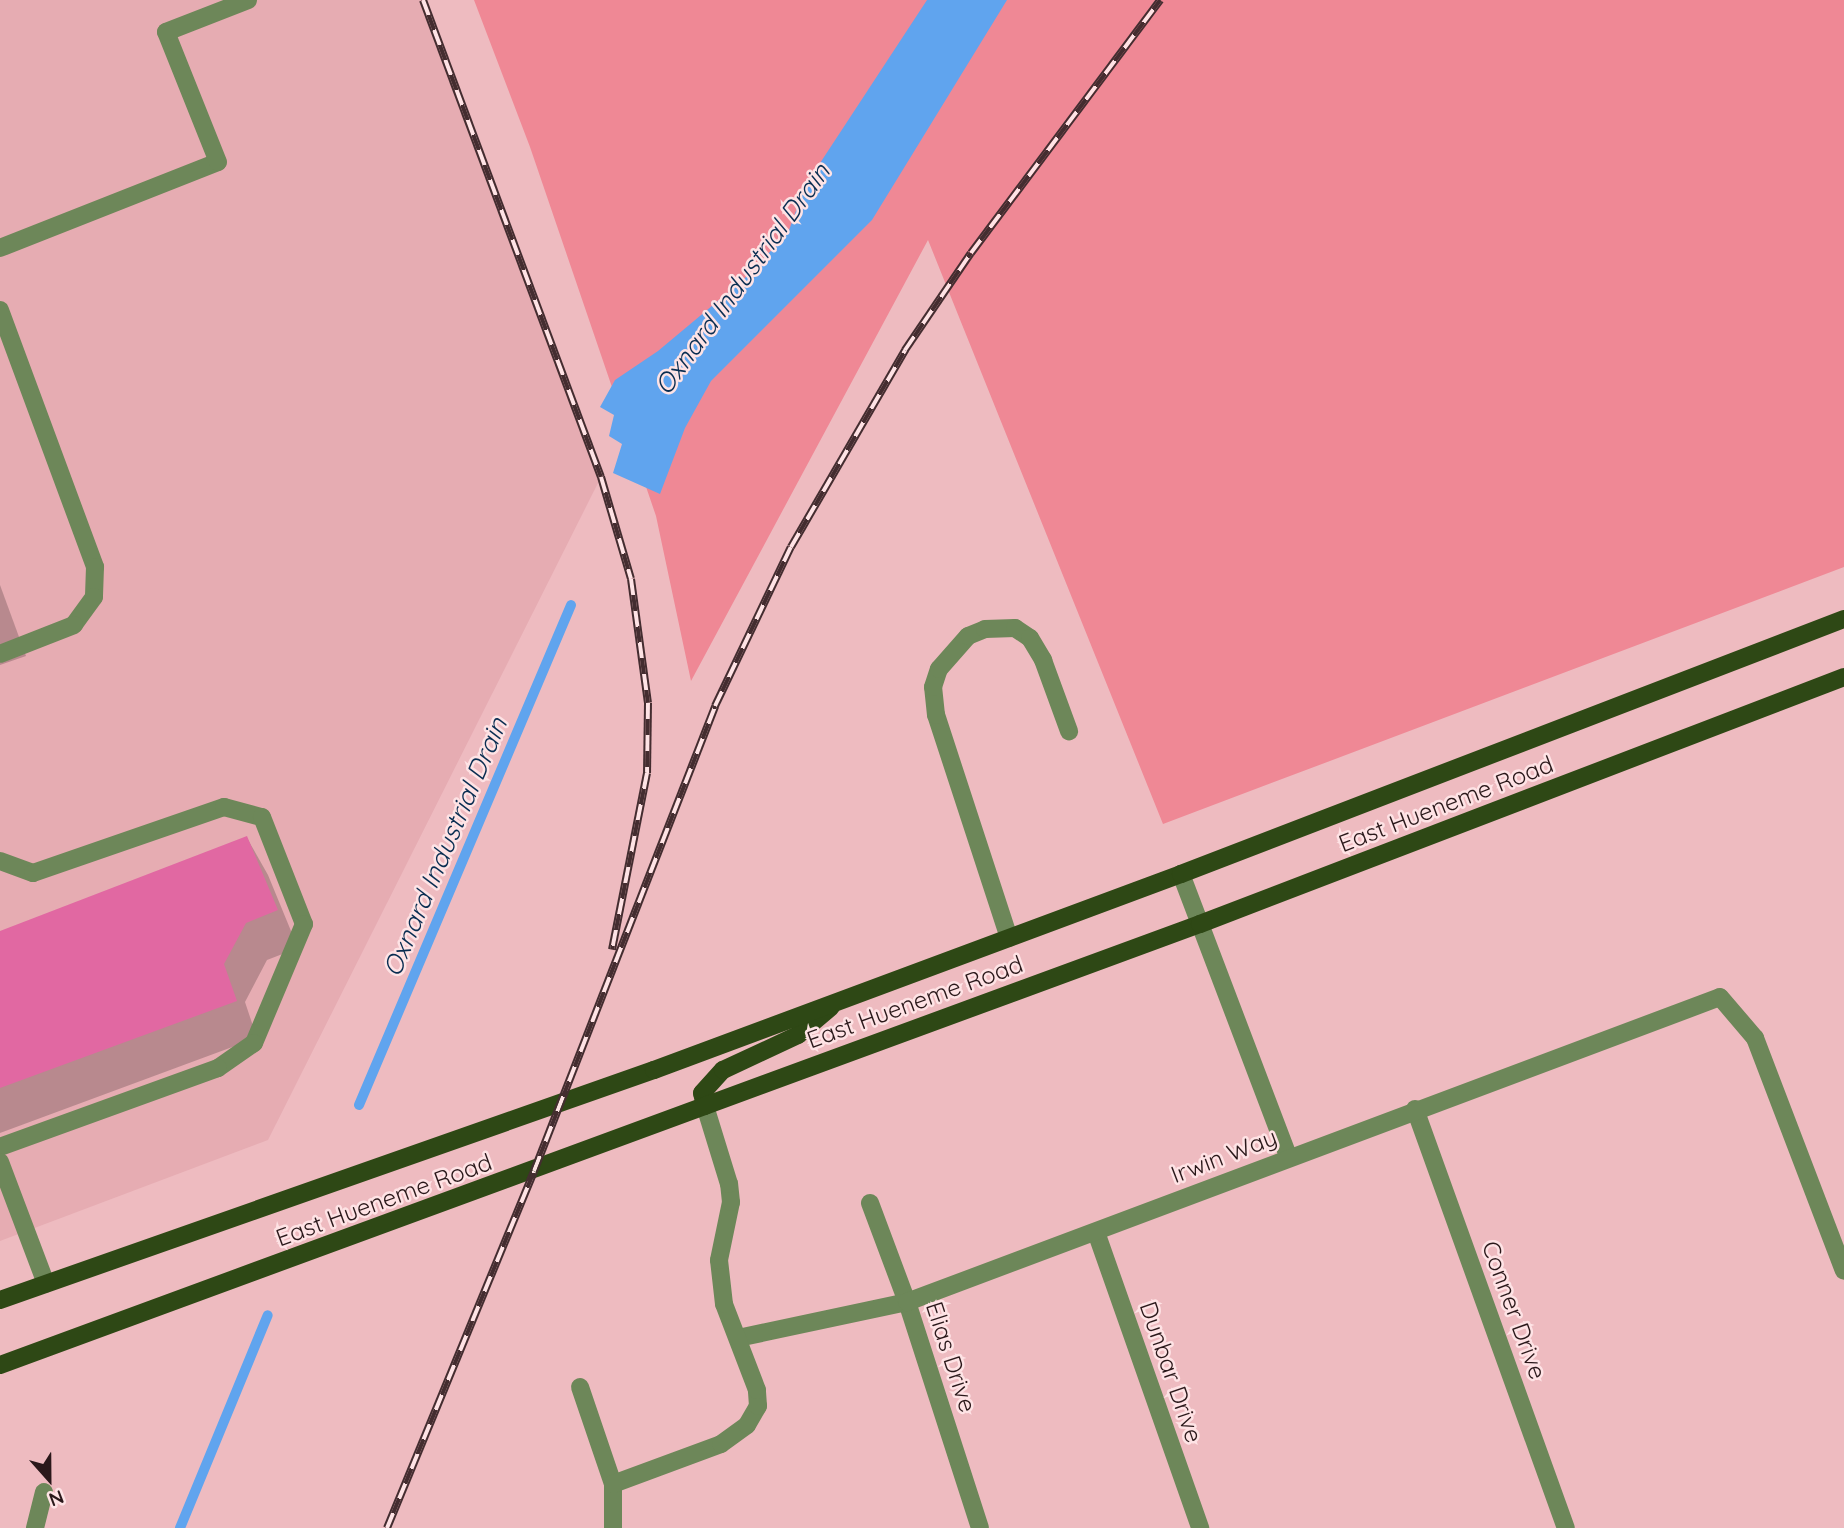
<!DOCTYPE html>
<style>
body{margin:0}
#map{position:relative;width:1844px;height:1528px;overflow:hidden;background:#eebbc0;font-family:Quicksand,sans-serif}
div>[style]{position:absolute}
.built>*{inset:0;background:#e6acb2}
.green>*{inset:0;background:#ef8895}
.water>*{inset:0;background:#60a4ee}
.shadow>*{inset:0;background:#0003}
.stream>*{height:10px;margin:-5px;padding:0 5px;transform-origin:5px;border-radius:5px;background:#60a4ee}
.building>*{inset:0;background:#e168a2}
.minor>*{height:18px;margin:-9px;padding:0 9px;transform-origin:9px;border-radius:9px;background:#6d8759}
.major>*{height:18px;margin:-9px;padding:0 9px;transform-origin:9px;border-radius:9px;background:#2e4815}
.rail>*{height:8px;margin-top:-4px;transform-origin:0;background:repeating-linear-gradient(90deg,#fee3e5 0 16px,#442d30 0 32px);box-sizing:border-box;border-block:2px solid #442d30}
span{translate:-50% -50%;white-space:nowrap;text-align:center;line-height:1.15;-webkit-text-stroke:5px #fee3e5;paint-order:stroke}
.street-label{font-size:24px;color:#2a181a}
.water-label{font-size:26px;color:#092d51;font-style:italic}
.north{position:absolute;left:14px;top:1444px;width:70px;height:70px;-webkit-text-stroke:5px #fee3e5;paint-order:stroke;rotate:159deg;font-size:19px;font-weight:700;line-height:28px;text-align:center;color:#2a181a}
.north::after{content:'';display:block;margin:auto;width:24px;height:32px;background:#2a181a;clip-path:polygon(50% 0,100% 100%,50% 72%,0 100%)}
</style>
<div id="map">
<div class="built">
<div style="clip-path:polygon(0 0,423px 0,601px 477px,268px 1140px,0 1241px)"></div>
</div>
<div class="green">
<div style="clip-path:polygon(474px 0,1844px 0,1844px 567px,1163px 824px,928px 240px,691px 681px,656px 516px,530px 147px)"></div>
</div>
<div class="water">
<div style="clip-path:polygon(927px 0,1007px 0,872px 220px,711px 381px,685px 428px,660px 494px,613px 473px,622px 444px,609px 436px,614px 415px,600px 407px,615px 380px,658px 351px,743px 280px,788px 233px,805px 186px)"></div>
</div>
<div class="shadow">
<div style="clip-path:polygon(0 585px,26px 656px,0 665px)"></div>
<div style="clip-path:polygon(247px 838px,268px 875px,298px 948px,267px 960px,245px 1002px,257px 1038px,0 1133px,0 933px)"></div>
</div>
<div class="stream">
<div style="left:359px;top:1105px;width:543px;rotate:-67.02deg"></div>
<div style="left:180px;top:1528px;width:230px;rotate:-67.6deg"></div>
</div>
<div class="building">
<div style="clip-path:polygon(247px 836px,278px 910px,246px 923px,224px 964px,237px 1001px,0 1088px,0 931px)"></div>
</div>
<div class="minor">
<div style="left:0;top:248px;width:234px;rotate:-21.5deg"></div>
<div style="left:218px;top:162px;width:140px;rotate:-111.8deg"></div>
<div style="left:166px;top:32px;width:88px;rotate:-21.3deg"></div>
<div style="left:0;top:310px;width:274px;rotate:69.7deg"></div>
<div style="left:95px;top:567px;width:30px;rotate:92deg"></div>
<div style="left:94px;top:597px;width:34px;rotate:126deg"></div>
<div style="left:74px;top:625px;width:79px;rotate:158.6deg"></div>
<div style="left:0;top:861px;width:35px;rotate:20deg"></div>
<div style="left:33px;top:873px;width:202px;rotate:-19.1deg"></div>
<div style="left:224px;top:807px;width:39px;rotate:15deg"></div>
<div style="left:262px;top:817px;width:115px;rotate:68.6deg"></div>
<div style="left:304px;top:924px;width:129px;rotate:112.8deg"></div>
<div style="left:254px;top:1043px;width:44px;rotate:145.2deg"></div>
<div style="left:218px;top:1068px;width:232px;rotate:160.1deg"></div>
<div style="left:1181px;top:874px;width:304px;rotate:69.2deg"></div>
<div style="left:1009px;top:938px;width:235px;rotate:-108.1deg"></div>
<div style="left:936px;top:715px;width:28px;rotate:-96deg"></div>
<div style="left:933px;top:687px;width:19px;rotate:-72deg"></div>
<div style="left:939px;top:669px;width:44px;rotate:-48.7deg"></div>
<div style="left:968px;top:636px;width:18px;rotate:-22deg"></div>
<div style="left:985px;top:629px;width:30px;rotate:-2deg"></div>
<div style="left:1015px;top:628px;width:18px;rotate:34deg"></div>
<div style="left:1030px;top:638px;width:26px;rotate:59deg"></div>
<div style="left:1043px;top:660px;width:76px;rotate:69.9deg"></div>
<div style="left:1415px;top:1109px;width:445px;rotate:70.2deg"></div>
<div style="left:0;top:1162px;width:130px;rotate:69.3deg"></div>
<div style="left:870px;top:1203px;width:106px;rotate:69.5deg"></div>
<div style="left:907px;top:1302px;width:237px;rotate:72.1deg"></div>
<div style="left:1096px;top:1232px;width:314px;rotate:70.6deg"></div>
<div style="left:738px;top:1338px;width:173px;rotate:-12deg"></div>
<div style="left:907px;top:1302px;width:868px;rotate:-20.56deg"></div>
<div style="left:1720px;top:997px;width:54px;rotate:49.5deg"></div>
<div style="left:1755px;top:1038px;width:249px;rotate:69.1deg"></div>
<div style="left:580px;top:1387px;width:102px;rotate:71.2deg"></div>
<div style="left:613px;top:1484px;width:44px;rotate:90deg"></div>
<div style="left:613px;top:1484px;width:115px;rotate:-20.3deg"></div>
<div style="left:721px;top:1444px;width:32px;rotate:-36deg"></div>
<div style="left:747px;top:1425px;width:22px;rotate:-60deg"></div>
<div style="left:758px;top:1406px;width:16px;rotate:-94deg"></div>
<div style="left:757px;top:1390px;width:92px;rotate:-111deg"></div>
<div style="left:724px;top:1304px;width:44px;rotate:-96.5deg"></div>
<div style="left:719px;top:1260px;width:59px;rotate:-78.3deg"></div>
<div style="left:731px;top:1202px;width:18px;rotate:-96deg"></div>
<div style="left:729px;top:1184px;width:82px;rotate:-107.1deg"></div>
<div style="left:35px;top:1528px;width:37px;rotate:-76deg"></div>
</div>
<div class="major">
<div style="left:705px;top:1106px;width:13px;rotate:-103deg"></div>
<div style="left:702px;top:1093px;width:31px;rotate:-48deg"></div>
<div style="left:723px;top:1070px;width:83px;rotate:-25deg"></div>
<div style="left:798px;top:1035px;width:43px;rotate:-40.3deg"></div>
<div style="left:0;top:1300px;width:693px;rotate:-19.38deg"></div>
<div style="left:654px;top:1070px;width:562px;rotate:-20.4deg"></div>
<div style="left:1181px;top:874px;width:710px;rotate:-21.04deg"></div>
<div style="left:0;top:1365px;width:1278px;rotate:-20.18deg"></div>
<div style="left:1200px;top:924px;width:690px;rotate:-20.98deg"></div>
</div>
<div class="rail">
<div style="left:423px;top:0;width:509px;rotate:69.54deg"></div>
<div style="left:601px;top:477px;width:106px;rotate:73.6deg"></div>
<div style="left:631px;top:579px;width:125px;rotate:82.2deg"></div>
<div style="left:648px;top:703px;width:70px;rotate:90.8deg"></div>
<div style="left:647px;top:773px;width:180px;rotate:101.2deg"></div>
<div style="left:387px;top:1528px;width:386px;rotate:-67.6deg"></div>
<div style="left:534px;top:1171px;width:499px;rotate:-68.7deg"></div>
<div style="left:715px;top:706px;width:176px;rotate:-64.5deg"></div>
<div style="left:791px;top:547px;width:228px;rotate:-59.9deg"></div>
<div style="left:905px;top:350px;width:117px;rotate:-55.8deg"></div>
<div style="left:971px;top:253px;width:316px;rotate:-53.2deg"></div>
</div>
<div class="street-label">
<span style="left:1446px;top:804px;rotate:-21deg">East Hueneme Road</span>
<span style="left:915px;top:1002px;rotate:-20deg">East Hueneme Road</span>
<span style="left:1224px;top:1156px;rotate:-21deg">Irwin Way</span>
<span style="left:384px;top:1200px;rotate:-20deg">East Hueneme Road</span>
<span style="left:1514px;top:1310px;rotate:70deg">Conner Drive</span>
<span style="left:951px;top:1357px;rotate:72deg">Elias Drive</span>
<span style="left:1171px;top:1372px;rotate:71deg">Dunbar Drive</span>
</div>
<div class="water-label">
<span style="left:742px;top:279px;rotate:-54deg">Oxnard Industrial Drain</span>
<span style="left:445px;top:847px;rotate:-67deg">Oxnard Industrial Drain</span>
</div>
<div class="north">N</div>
</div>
